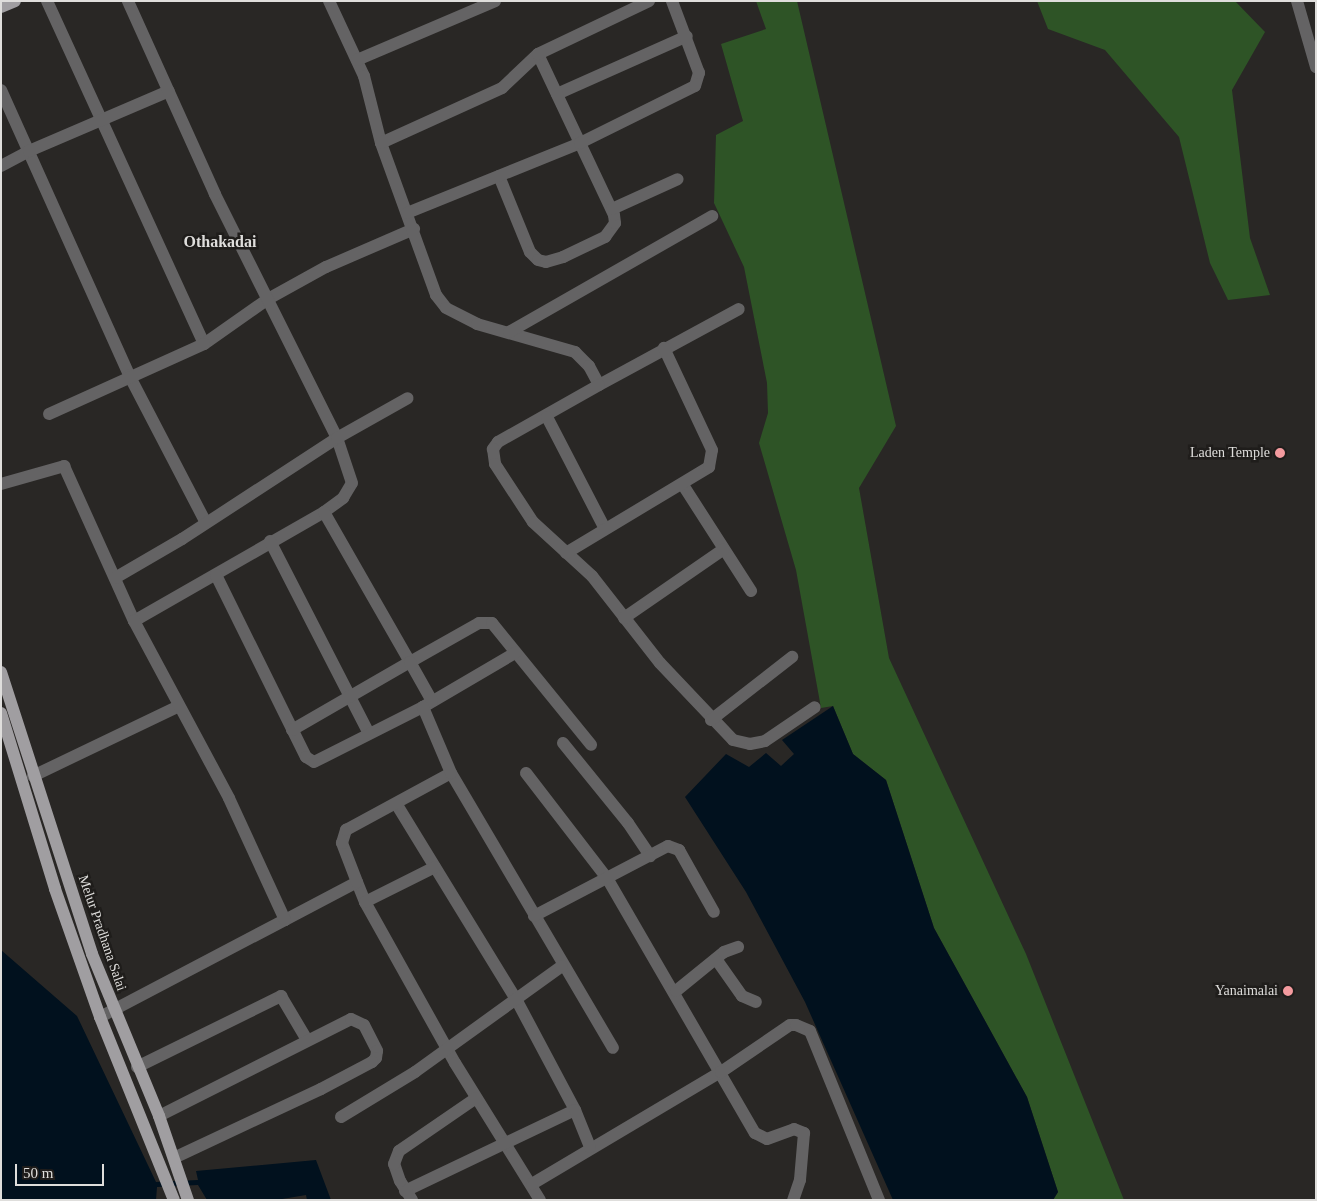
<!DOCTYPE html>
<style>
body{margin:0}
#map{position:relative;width:1317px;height:1201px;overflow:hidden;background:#292725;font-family:Georgia,serif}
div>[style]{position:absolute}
.green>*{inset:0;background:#2e5426}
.water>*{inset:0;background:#01111e}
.minor>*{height:12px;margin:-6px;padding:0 6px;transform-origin:6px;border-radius:6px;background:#646364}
.major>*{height:12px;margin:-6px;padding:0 6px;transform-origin:6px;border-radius:6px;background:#a09ea1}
.dots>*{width:14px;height:14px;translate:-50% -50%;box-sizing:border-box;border:2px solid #1f1d1b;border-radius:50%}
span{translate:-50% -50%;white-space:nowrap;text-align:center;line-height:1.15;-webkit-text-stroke:5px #1f1d1b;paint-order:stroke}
.poi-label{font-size:14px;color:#dfdedc}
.right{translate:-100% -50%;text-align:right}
.street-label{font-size:14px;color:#dfdedc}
.quarter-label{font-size:16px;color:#dfdedc;font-weight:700}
.frame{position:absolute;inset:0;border:2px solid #dfdedc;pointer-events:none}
.scale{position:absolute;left:15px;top:1164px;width:89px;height:22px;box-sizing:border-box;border:2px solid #dfdedc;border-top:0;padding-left:6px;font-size:15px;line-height:18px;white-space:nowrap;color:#dfdedc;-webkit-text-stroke:4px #1f1d1b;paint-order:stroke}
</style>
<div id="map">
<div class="green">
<div style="clip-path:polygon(756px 1px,797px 1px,896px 426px,859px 488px,889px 658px,1026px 954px,1124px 1200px,1053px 1200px,1058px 1192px,1027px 1097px,934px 928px,886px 780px,853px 754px,833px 706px,821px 708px,796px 570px,759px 443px,768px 413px,767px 383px,744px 267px,714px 203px,716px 135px,743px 121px,721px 44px,766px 29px)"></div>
<div style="clip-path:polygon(1037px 1px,1235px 1px,1265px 32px,1232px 90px,1250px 238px,1270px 295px,1228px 300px,1210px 263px,1179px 137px,1105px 50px,1048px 29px)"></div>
</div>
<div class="water">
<div style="clip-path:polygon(833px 706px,853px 754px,886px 780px,934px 928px,1027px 1097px,1058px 1192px,1053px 1200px,893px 1200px,805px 1002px,746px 892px,685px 797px,726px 754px,749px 767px,766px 753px,781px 766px,794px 754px,782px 740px)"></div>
<div style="clip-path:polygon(1px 950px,77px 1016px,156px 1182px,198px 1180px,196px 1171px,316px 1160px,331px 1200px,307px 1200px,306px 1195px,276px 1200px,207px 1200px,198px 1185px,157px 1187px,156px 1200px,1px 1200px)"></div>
</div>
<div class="minor">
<div style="left:47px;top:1px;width:377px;rotate:65.4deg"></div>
<div style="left:204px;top:344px;width:78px;rotate:-35.1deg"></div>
<div style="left:268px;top:299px;width:66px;rotate:-28.9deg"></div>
<div style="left:326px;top:267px;width:96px;rotate:-23.4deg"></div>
<div style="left:329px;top:1px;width:83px;rotate:65deg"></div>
<div style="left:364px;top:76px;width:69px;rotate:75.8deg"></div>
<div style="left:381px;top:143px;width:162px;rotate:70.1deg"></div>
<div style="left:436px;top:295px;width:16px;rotate:52deg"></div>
<div style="left:446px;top:308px;width:35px;rotate:27deg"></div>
<div style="left:477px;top:324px;width:102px;rotate:15.9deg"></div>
<div style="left:575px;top:352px;width:20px;rotate:45deg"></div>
<div style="left:589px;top:366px;width:21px;rotate:62deg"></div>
<div style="left:599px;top:385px;width:159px;rotate:-28.5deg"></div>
<div style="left:1297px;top:1px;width:69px;rotate:73.9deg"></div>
<div style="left:357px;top:60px;width:150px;rotate:-23.1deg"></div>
<div style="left:1px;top:90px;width:312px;rotate:65.8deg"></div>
<div style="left:129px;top:375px;width:165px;rotate:62.5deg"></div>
<div style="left:557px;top:94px;width:142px;rotate:-24deg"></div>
<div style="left:381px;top:143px;width:133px;rotate:-24.4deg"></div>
<div style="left:502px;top:88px;width:50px;rotate:-43.4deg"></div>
<div style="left:1px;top:166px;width:32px;rotate:-28deg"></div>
<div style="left:29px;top:151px;width:152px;rotate:-23.2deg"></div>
<div style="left:499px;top:176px;width:82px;rotate:67.8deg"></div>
<div style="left:530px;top:252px;width:11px;rotate:45deg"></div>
<div style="left:538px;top:260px;width:8px;rotate:14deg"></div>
<div style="left:546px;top:262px;width:18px;rotate:-16deg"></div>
<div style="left:563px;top:257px;width:47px;rotate:-25.5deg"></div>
<div style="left:605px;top:237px;width:17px;rotate:-54deg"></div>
<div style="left:615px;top:223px;width:8px;rotate:-97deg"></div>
<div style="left:614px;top:215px;width:178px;rotate:-115.3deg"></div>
<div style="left:538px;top:54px;width:123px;rotate:-25.5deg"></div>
<div style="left:612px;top:209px;width:72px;rotate:-24.4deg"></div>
<div style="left:407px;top:213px;width:187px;rotate:-22deg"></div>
<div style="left:580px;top:143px;width:128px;rotate:-26.4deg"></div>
<div style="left:695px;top:86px;width:14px;rotate:-73deg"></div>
<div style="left:699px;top:73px;width:77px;rotate:-110.6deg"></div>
<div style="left:509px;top:332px;width:234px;rotate:-29.7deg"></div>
<div style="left:599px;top:385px;width:116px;rotate:150.6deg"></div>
<div style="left:498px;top:442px;width:9px;rotate:126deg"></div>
<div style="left:493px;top:449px;width:15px;rotate:82deg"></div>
<div style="left:495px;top:464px;width:69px;rotate:56.8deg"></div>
<div style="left:533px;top:522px;width:80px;rotate:42.5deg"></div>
<div style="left:592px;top:576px;width:110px;rotate:52deg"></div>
<div style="left:660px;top:663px;width:106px;rotate:46.5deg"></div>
<div style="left:733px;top:740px;width:17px;rotate:13deg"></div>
<div style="left:750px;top:744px;width:15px;rotate:-11deg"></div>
<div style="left:765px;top:741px;width:60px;rotate:-34.2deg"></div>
<div style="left:49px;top:414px;width:170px;rotate:-24.3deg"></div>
<div style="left:547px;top:417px;width:126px;rotate:62.6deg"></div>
<div style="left:1px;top:484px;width:66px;rotate:-15.9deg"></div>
<div style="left:64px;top:466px;width:170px;rotate:65.7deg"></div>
<div style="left:134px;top:621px;width:219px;rotate:-29.8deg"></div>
<div style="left:324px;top:512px;width:24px;rotate:-36deg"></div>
<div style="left:343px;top:498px;width:17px;rotate:-59deg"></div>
<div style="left:352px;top:483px;width:47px;rotate:-108.4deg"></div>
<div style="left:337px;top:438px;width:273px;rotate:-116.6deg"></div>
<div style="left:215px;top:194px;width:212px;rotate:-114.3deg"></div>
<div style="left:683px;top:485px;width:126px;rotate:57.3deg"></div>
<div style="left:324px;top:512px;width:173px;rotate:60.2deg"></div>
<div style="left:410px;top:662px;width:79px;rotate:-29.5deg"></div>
<div style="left:479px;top:623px;width:13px"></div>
<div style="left:492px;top:623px;width:157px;rotate:50.9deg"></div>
<div style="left:270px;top:541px;width:215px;rotate:62.8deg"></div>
<div style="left:566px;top:553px;width:167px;rotate:-31deg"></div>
<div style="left:709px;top:467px;width:17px;rotate:-80deg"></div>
<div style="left:712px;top:450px;width:113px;rotate:-115.2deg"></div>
<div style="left:216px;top:575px;width:203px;rotate:63.7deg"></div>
<div style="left:306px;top:757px;width:9px;rotate:32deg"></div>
<div style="left:314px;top:762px;width:122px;rotate:-26.8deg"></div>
<div style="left:423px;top:707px;width:107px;rotate:-30.4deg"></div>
<div style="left:115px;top:578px;width:78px;rotate:-30.2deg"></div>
<div style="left:182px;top:539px;width:185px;rotate:-33.1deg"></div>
<div style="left:337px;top:438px;width:81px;rotate:-29.4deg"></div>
<div style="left:624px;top:618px;width:121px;rotate:-34.6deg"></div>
<div style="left:711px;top:720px;width:103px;rotate:-37.9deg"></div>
<div style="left:292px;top:730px;width:136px;rotate:-30deg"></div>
<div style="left:410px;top:662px;width:45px;rotate:60.6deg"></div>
<div style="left:563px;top:743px;width:103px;rotate:50.9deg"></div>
<div style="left:628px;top:823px;width:40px;rotate:56deg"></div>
<div style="left:451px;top:773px;width:319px;rotate:59.5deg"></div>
<div style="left:526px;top:773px;width:133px;rotate:52.4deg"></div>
<div style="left:607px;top:878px;width:295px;rotate:59.9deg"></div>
<div style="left:755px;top:1133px;width:13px;rotate:27deg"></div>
<div style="left:767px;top:1139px;width:29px;rotate:-20deg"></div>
<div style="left:794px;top:1129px;width:11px;rotate:22deg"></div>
<div style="left:804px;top:1133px;width:47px;rotate:94.9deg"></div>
<div style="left:800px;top:1180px;width:21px;rotate:109deg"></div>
<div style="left:33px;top:776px;width:162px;rotate:-25.6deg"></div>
<div style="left:397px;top:805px;width:228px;rotate:58.5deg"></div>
<div style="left:516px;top:999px;width:126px;rotate:62deg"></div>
<div style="left:357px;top:882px;width:22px;rotate:68deg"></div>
<div style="left:365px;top:902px;width:184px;rotate:60.8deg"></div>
<div style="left:455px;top:1063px;width:161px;rotate:58.2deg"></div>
<div style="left:365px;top:902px;width:78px;rotate:-26.6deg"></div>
<div style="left:534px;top:916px;width:151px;rotate:-27.6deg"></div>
<div style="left:668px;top:846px;width:12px;rotate:20deg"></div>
<div style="left:679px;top:850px;width:71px;rotate:60.6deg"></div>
<div style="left:285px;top:920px;width:81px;rotate:-27.8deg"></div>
<div style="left:357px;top:882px;width:42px;rotate:-111deg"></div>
<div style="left:342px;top:843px;width:14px;rotate:-73deg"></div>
<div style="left:346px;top:830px;width:119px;rotate:-28.5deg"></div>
<div style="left:451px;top:773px;width:72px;rotate:-113deg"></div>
<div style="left:716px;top:959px;width:45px;rotate:54.9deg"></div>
<div style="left:742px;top:996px;width:15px;rotate:23deg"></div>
<div style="left:676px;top:991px;width:62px;rotate:-39.1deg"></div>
<div style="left:724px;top:952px;width:15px;rotate:-20deg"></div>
<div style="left:100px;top:1017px;width:209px;rotate:-27.7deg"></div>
<div style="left:285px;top:920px;width:134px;rotate:-114.7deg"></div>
<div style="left:229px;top:798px;width:201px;rotate:-118.2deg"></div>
<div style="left:137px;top:1067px;width:161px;rotate:-26.2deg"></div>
<div style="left:281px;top:996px;width:51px;rotate:59.4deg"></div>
<div style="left:159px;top:1116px;width:215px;rotate:-26.8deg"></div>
<div style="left:351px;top:1019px;width:14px;rotate:25deg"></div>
<div style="left:364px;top:1025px;width:29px;rotate:63deg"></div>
<div style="left:377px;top:1051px;width:7px;rotate:98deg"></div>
<div style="left:376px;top:1058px;width:6px;rotate:135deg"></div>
<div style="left:372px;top:1062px;width:58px;rotate:152.1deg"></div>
<div style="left:321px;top:1089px;width:162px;rotate:154.9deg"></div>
<div style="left:341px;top:1117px;width:87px;rotate:-31.3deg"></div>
<div style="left:415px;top:1072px;width:181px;rotate:-35.8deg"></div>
<div style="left:532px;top:1184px;width:220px;rotate:-30.7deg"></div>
<div style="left:721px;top:1072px;width:83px;rotate:-34.3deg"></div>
<div style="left:790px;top:1025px;width:6px"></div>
<div style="left:796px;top:1025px;width:15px;rotate:23deg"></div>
<div style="left:810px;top:1031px;width:183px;rotate:67.8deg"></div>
<div style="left:405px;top:1191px;width:188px;rotate:-25.5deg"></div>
<div style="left:575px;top:1110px;width:40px;rotate:68deg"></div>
<div style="left:412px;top:1200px;width:22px;rotate:-122deg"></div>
<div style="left:400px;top:1181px;width:18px;rotate:-109deg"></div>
<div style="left:394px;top:1164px;width:14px;rotate:-69deg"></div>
<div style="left:399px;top:1151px;width:93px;rotate:-34.5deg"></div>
</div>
<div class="major">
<div style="left:1px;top:7px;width:15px;rotate:-23deg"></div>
<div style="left:1px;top:672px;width:296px;rotate:72.1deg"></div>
<div style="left:92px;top:954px;width:175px;rotate:67.5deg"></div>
<div style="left:159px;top:1116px;width:89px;rotate:71deg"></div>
<div style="left:1px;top:713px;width:184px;rotate:72.9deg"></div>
<div style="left:55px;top:889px;width:136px;rotate:70.6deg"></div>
<div style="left:100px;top:1017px;width:197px;rotate:68deg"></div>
</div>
<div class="dots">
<div style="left:1280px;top:453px;background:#f49b9f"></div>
<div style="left:1288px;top:991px;background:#f49b9f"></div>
</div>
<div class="poi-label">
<span class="right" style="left:1270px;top:453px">Laden Temple</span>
<span class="right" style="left:1278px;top:991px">Yanaimalai</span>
</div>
<div class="street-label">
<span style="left:102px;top:933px;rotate:71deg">Melur Pradhana Salai</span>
</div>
<div class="quarter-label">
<span style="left:220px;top:242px">Othakadai</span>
</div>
<div class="frame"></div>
<div class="scale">50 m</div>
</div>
